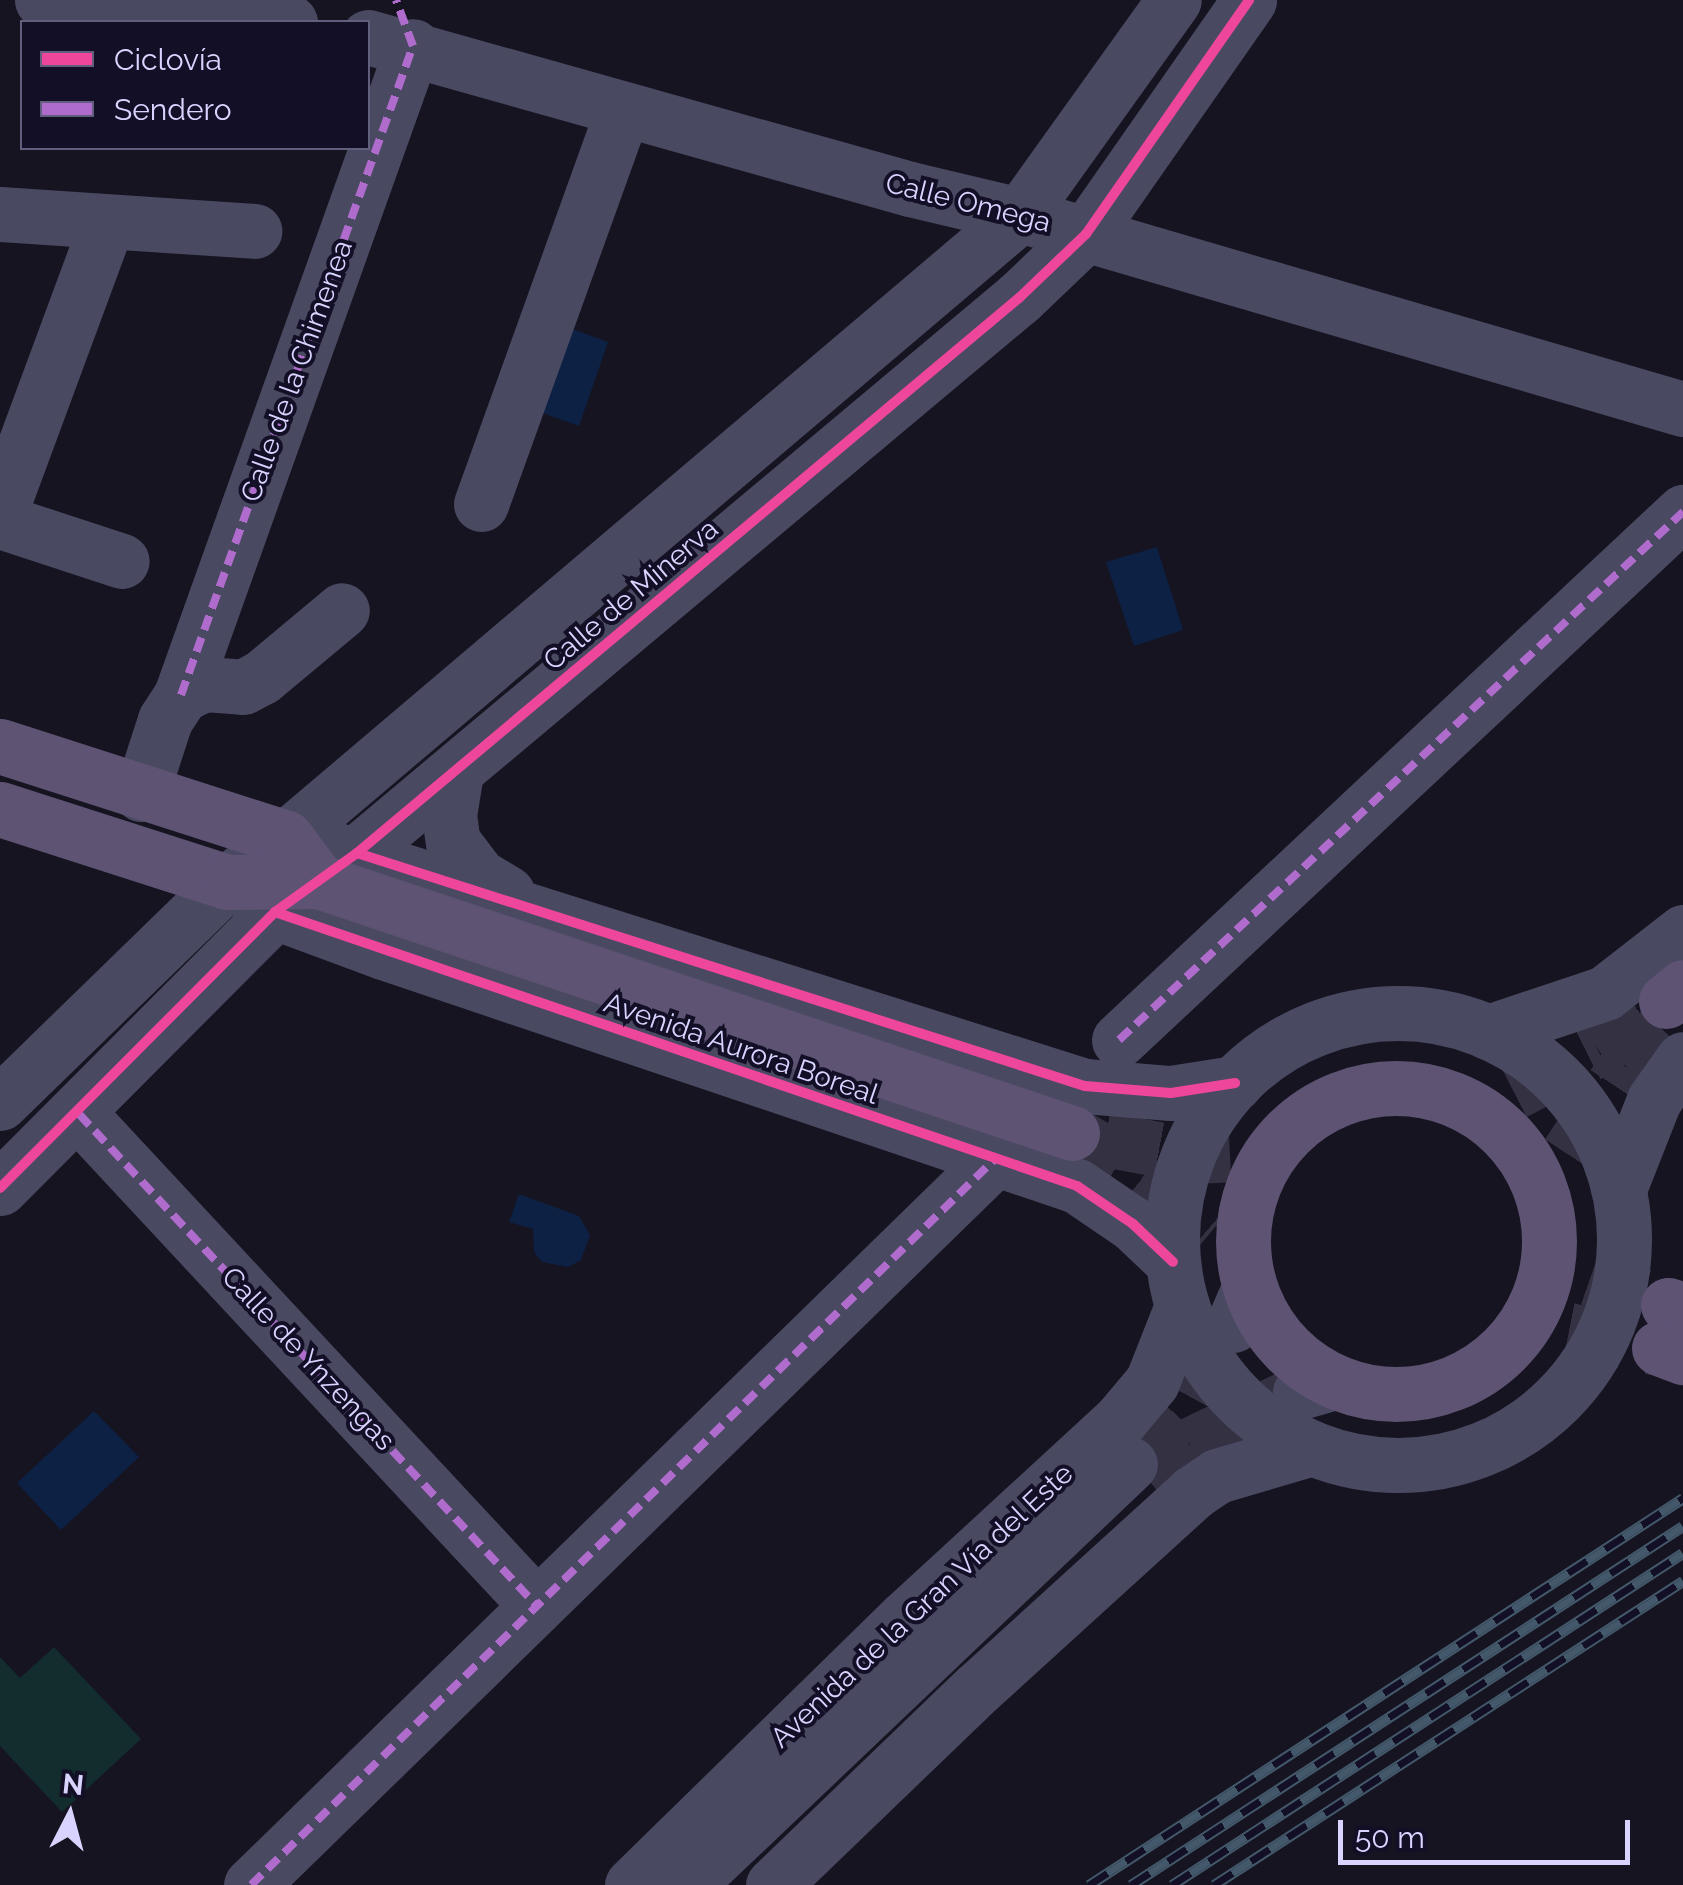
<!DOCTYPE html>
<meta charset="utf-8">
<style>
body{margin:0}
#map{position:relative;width:1683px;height:1885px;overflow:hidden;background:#161421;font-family:Raleway,sans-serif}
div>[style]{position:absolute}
.green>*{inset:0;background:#132c2d}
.water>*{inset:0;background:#0d2144}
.minor-tunnel>*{height:55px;margin-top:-27.5px;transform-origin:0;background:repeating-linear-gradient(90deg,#333142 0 55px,transparent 0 83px)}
.major-tunnel>*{height:55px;margin-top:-27.5px;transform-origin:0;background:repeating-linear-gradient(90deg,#333142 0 55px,transparent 0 83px)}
.minor>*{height:55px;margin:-27.5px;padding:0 27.5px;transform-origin:27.5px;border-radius:27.5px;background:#4a4962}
.minor>.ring{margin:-27.5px;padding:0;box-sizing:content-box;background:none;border:55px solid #4a4962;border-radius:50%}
.major>*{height:55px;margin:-27.5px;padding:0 27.5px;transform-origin:27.5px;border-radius:27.5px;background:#5e5373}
.major>.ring{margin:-27.5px;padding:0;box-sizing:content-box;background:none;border:55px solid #5e5373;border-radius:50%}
.rail>*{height:11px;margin-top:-5.5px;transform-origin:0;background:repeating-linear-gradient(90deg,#130f26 0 22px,#43596b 0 44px);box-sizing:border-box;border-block:2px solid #43596b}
.quiet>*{height:8px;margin-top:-4px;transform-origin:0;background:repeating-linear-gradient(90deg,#b06ccc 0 15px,transparent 0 23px)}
.cycleway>*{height:10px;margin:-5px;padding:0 5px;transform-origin:5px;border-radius:5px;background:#ed469a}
span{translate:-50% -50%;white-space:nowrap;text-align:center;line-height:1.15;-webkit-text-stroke:8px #130f26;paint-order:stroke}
.street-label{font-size:28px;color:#d9d4ff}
.legend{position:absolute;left:20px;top:20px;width:350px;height:130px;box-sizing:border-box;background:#130f26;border:2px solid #625e7d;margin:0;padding:12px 18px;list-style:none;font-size:30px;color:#d9d4ff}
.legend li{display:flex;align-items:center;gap:20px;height:50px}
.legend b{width:50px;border:2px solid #625e7d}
.north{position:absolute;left:20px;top:1765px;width:100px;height:100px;-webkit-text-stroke:8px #130f26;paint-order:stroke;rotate:6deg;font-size:28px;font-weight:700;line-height:40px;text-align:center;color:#d9d4ff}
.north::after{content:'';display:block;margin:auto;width:35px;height:45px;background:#d9d4ff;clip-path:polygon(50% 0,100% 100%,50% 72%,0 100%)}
.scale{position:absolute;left:1338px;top:1820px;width:292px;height:45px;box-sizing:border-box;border:5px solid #d9d4ff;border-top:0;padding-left:12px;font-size:30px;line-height:35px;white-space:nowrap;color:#d9d4ff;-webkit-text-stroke:8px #130f26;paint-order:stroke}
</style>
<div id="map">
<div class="green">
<div style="clip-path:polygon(54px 1647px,141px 1739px,62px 1812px,0 1746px,0 1657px,20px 1678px)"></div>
</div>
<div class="water">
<div style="clip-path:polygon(570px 328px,608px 342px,579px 426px,540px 412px)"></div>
<div style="clip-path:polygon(1157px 547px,1183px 630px,1134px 646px,1106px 562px)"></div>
<div style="clip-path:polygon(519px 1194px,579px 1216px,590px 1235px,581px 1260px,568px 1267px,542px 1262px,534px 1252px,533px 1229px,509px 1222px)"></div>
<div style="clip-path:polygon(94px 1411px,139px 1457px,61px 1530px,17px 1483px)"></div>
</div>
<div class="minor-tunnel">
<div style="left:1139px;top:1455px;width:79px;rotate:-46.5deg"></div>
<div style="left:1193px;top:1398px;width:83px;rotate:-61.3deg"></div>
<div style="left:1148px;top:1479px;width:54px;rotate:-39deg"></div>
<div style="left:1190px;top:1445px;width:122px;rotate:-25.7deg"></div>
</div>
<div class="major-tunnel">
<div style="left:1514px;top:1092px;width:94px;rotate:-27.1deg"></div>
<div style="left:1598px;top:1049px;width:83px;rotate:-35.2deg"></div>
<div style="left:1072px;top:1133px;width:84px;rotate:30.8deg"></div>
<div style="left:1144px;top:1176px;width:87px;rotate:40.3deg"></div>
<div style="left:1105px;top:1139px;width:92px;rotate:10.7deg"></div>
<div style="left:1195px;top:1156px;width:35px;rotate:-3deg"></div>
<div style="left:1568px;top:1154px;width:105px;rotate:-56.6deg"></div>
<div style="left:1626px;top:1066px;width:52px;rotate:-45.8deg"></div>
<div style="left:1590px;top:1278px;width:83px;rotate:19.1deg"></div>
<div style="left:1569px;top:1330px;width:92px;rotate:11.3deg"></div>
</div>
<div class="minor">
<div style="left:42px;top:0;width:249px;rotate:5.1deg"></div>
<div style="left:368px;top:37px;width:563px;rotate:15.67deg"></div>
<div style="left:910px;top:189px;width:113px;rotate:13.3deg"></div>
<div style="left:1020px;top:215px;width:691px;rotate:16.31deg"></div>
<div style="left:0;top:214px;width:255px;rotate:3.8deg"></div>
<div style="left:481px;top:504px;width:419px;rotate:-70.2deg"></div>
<div style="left:0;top:512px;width:308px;rotate:-69.7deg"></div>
<div style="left:0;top:521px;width:128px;rotate:18.2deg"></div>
<div style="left:181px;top:695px;width:689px;rotate:-70.33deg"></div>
<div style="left:456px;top:772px;width:44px;rotate:99.2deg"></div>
<div style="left:449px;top:815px;width:27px;rotate:82deg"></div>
<div style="left:453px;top:842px;width:43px;rotate:52.6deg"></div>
<div style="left:479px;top:876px;width:33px;rotate:31deg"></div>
<div style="left:141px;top:794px;width:78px;rotate:-72deg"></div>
<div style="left:165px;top:720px;width:30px;rotate:-57deg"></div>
<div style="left:181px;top:695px;width:25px;rotate:-26deg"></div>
<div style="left:204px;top:684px;width:39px;rotate:4deg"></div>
<div style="left:243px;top:687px;width:21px;rotate:-28deg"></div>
<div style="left:262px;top:677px;width:104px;rotate:-39.9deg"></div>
<div style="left:331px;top:848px;width:791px;rotate:17.52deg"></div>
<div style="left:1085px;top:1086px;width:86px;rotate:4.7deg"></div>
<div style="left:1171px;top:1093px;width:65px;rotate:-8.9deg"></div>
<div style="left:253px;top:898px;width:26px;rotate:32deg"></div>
<div style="left:275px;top:912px;width:115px;rotate:20.3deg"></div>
<div style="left:383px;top:952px;width:732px;rotate:18.63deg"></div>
<div style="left:1077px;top:1186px;width:68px;rotate:34.2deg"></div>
<div style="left:1133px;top:1224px;width:55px;rotate:43.5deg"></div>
<div class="ring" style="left:1172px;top:1013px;width:397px;height:397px"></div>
<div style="left:1488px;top:1032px;width:123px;rotate:-18.4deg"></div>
<div style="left:1605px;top:993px;width:99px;rotate:-38deg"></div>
<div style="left:1119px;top:1040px;width:773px;rotate:-43.11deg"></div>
<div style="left:0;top:1103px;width:317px;rotate:-44.2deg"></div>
<div style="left:227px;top:882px;width:74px;rotate:-36.7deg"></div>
<div style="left:286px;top:838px;width:963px;rotate:-40.32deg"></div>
<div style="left:1020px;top:215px;width:264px;rotate:-54.4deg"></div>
<div style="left:79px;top:1114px;width:671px;rotate:47.05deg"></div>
<div style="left:0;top:1188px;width:390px;rotate:-45.1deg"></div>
<div style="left:275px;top:912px;width:101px;rotate:-35.7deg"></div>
<div style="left:357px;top:853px;width:864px;rotate:-39.98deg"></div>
<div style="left:1019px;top:298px;width:93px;rotate:-43.7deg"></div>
<div style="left:1086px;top:234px;width:285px;rotate:-55.1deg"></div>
<div style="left:1619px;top:1189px;width:96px;rotate:-68.5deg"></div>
<div style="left:1654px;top:1100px;width:50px;rotate:-54.7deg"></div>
<div style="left:1233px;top:1325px;width:40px;rotate:-66.6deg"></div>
<div style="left:1300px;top:1392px;width:37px;rotate:-16deg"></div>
<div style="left:251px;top:1885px;width:1041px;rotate:-44.3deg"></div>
<div style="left:632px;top:1885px;width:383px;rotate:-44.4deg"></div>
<div style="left:906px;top:1617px;width:292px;rotate:-42.6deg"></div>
<div style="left:1121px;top:1419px;width:48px;rotate:-50deg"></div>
<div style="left:1152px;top:1382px;width:82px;rotate:-68.5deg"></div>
<div style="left:687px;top:1885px;width:611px;rotate:-43.54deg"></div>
<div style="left:773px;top:1885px;width:284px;rotate:-43.9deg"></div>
<div style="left:978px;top:1688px;width:290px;rotate:-42.3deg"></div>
<div style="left:1192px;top:1493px;width:30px;rotate:-34deg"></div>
<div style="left:1217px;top:1476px;width:99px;rotate:-16.4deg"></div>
</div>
<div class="major">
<div style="left:0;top:746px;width:300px;rotate:17.8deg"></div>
<div style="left:286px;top:838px;width:54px;rotate:53.3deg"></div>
<div style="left:0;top:809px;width:238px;rotate:17.8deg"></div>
<div style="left:227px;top:882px;width:91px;rotate:-0.6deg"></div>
<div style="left:318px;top:881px;width:795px;rotate:18.48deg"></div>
<div style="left:1666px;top:1001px;width:22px;rotate:-39deg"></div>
<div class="ring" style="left:1243px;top:1088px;width:251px;height:251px"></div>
<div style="left:1668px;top:1305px;width:16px;rotate:18deg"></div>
<div style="left:1659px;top:1348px;width:26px;rotate:21deg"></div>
</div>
<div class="rail">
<div style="left:1089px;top:1885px;width:709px;rotate:-33.08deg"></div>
<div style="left:1131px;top:1885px;width:658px;rotate:-33.04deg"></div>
<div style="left:1172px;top:1885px;width:609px;rotate:-33.01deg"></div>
<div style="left:1214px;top:1885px;width:559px;rotate:-32.95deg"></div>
</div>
<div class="quiet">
<div style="left:181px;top:695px;width:689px;rotate:-70.33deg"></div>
<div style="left:413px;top:46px;width:49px;rotate:-110.3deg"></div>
<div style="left:1119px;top:1040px;width:773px;rotate:-43.11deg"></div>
<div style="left:79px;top:1114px;width:671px;rotate:47.05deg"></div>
<div style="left:251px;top:1885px;width:1041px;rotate:-44.3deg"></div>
</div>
<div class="cycleway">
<div style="left:357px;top:853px;width:764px;rotate:17.75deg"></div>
<div style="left:1085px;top:1086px;width:86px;rotate:4.7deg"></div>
<div style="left:1171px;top:1093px;width:65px;rotate:-8.9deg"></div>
<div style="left:275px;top:912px;width:848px;rotate:18.86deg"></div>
<div style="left:1077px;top:1186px;width:68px;rotate:34.2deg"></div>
<div style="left:1133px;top:1224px;width:55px;rotate:43.5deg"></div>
<div style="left:0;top:1188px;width:390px;rotate:-45.1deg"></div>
<div style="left:275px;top:912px;width:101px;rotate:-35.7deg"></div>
<div style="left:357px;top:853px;width:864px;rotate:-39.98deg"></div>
<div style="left:1019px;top:298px;width:93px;rotate:-43.7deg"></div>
<div style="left:1086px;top:234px;width:285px;rotate:-55.1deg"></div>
</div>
<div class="street-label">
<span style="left:968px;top:203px;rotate:14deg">Calle Omega</span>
<span style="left:297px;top:371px;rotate:-70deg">Calle de la Chimenea</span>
<span style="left:631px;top:595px;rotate:-40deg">Calle de Minerva</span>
<span style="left:741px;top:1049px;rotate:19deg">Avenida Aurora Boreal</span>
<span style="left:308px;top:1359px;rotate:47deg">Calle de Ynzengas</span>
<span style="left:922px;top:1606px;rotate:-43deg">Avenida de la Gran Vía del Este</span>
</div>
<ul class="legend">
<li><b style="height:12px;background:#ed469a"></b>Ciclovía</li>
<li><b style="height:12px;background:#b06ccc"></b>Sendero</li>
</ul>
<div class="north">N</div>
<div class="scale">50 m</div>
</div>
